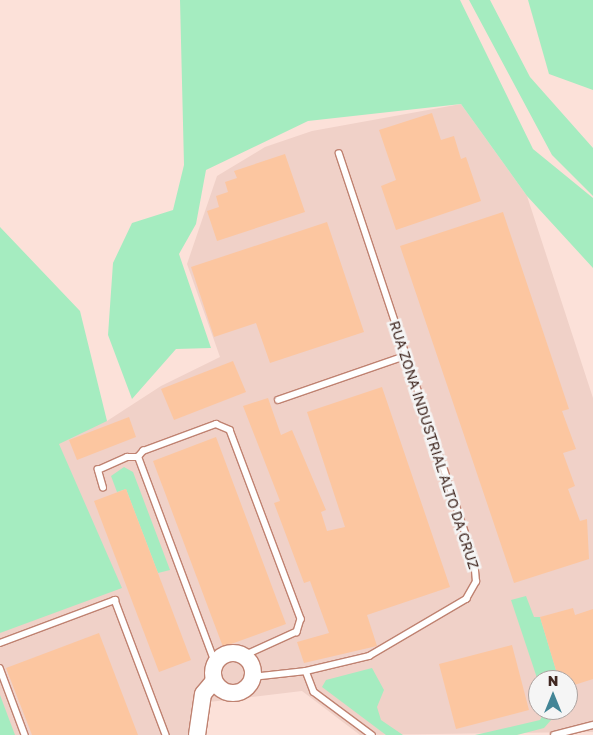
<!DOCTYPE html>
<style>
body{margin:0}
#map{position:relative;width:593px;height:735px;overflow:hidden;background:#fce1d9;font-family:"Golos Text",sans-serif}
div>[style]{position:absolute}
.built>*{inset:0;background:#f0d1c8}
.green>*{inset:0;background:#a5ecc0}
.building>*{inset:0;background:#fcc6a0}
.roads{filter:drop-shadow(1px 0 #bf8271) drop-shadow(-1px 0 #bf8271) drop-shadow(0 1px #bf8271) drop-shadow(0 -1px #bf8271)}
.lane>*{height:5.5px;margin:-2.75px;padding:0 2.75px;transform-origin:2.75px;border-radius:2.75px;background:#fff}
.secondary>*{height:16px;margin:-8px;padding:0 8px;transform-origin:8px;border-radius:8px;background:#fff}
.secondary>.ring{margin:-8px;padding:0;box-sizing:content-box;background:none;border:16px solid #fff;border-radius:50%}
span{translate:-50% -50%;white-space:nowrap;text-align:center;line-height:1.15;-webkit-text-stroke:5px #f5f5f5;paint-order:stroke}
.street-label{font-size:14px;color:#412821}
.north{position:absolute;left:528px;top:670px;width:50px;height:50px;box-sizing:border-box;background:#f5f5f5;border:1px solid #ada3a0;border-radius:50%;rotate:0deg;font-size:14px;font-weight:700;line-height:20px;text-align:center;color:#412821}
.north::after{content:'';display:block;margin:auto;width:18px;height:22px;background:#438596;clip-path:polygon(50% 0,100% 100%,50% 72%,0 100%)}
</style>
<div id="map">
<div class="built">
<div style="clip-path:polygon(evenodd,461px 104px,527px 196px,593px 398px,593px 732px,360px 735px,302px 691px,192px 704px,190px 735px,0 735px,0 403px,107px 421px,161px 386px,220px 357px,187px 264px,217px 176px,265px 147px,312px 131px,461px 104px,538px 680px,568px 680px,568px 710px,538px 710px,538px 680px)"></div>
</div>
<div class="green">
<div style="clip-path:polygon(180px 0,460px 0,533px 149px,593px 198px,593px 268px,527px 196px,461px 104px,308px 121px,206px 170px,196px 224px,179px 254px,211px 348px,176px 349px,132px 399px,108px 335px,113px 263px,132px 223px,173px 210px,184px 165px)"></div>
<div style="clip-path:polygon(469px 0,490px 0,530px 77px,593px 148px,593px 196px,552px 155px)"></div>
<div style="clip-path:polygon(528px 0,593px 0,593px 90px,549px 74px)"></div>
<div style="clip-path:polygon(0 227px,80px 311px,107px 421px,59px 444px,122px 588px,0 633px)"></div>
<div style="clip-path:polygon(124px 467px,133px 472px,170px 570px,158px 573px,126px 489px,117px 492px,111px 476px)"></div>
<div style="clip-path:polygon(526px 596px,534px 617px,540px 617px,559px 680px,538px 681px,511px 600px)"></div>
<div style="clip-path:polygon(372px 668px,384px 690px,377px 707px,381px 720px,403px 735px,386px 735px,322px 687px,326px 680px)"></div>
<div style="clip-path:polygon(0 695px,15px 735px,0 735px)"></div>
<div style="clip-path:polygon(545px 710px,560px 710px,544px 728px,517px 735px,475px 735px,540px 720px)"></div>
</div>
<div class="building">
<div style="clip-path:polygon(432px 113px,441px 140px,454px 136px,461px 159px,466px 157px,481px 201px,396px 230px,381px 186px,396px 180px,379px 130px)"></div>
<div style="clip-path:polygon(285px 154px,305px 212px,217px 241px,207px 211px,219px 207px,216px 196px,228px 192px,225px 182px,237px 178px,234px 171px)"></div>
<div style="clip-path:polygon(503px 212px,569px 409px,562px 411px,576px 449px,563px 453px,575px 486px,568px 489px,580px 521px,587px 519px,589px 559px,514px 583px,400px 246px)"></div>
<div style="clip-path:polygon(327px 222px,364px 332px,270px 363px,256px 323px,214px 337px,191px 267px)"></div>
<div style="clip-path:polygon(233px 361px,246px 392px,174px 420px,161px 389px)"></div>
<div style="clip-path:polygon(382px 387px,450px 587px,367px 615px,377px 646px,304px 663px,297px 642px,329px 633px,310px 581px,304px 583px,274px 503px,280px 501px,243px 406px,268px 398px,281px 435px,292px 430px,326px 510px,321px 512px,327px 531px,345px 527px,307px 412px)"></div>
<div style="clip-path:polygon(129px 417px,136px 437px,77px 460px,69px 440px)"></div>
<div style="clip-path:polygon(216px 437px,286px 624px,223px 647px,153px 461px)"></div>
<div style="clip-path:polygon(126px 489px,191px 660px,159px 672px,94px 501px)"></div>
<div style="clip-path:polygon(573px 608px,575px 615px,593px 609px,593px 679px,568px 687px,568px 680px,559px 680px,540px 617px)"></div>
<div style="clip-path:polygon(99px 633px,138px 735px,32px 735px,6px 668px)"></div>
<div style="clip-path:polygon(512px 645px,529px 710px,456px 729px,439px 664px)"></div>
</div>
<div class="roads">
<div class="lane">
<div style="left:278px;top:400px;width:134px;rotate:-19.1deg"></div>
<div style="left:103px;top:488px;width:19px;rotate:-106deg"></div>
<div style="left:98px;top:470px;width:32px;rotate:-24deg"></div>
<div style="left:127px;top:457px;width:11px"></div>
<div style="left:0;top:643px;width:123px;rotate:-20.5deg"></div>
<div style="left:115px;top:600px;width:144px;rotate:69.3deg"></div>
<div style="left:215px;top:663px;width:220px;rotate:-110.5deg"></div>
<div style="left:138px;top:457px;width:8px;rotate:-50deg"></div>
<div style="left:143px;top:451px;width:78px;rotate:-20.3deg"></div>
<div style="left:216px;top:424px;width:15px;rotate:23deg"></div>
<div style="left:230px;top:430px;width:202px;rotate:69.4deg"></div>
<div style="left:301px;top:619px;width:14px;rotate:107deg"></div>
<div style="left:297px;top:632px;width:58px;rotate:155.6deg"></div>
<div style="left:0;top:668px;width:72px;rotate:69.5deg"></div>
<div style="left:306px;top:671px;width:22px;rotate:69deg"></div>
<div style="left:314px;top:692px;width:72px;rotate:36.6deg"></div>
<div style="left:252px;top:677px;width:54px;rotate:-6.3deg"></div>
<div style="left:306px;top:671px;width:65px;rotate:-13.4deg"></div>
<div style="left:369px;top:656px;width:113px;rotate:-30.4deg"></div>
<div style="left:466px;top:599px;width:20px;rotate:-60deg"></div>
<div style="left:476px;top:582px;width:22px;rotate:-95deg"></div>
<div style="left:474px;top:560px;width:428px;rotate:-108.4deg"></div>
<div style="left:554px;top:735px;width:40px;rotate:-14.4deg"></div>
</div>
<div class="secondary">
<div class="ring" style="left:213px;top:653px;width:24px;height:24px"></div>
<div style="left:197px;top:735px;width:41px;rotate:-81.7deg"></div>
<div style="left:203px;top:694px;width:17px;rotate:-50deg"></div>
</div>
</div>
<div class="street-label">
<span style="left:434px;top:445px;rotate:72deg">RUA ZONA INDUSTRIAL ALTO DA CRUZ</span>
</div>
<div class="north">N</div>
</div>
